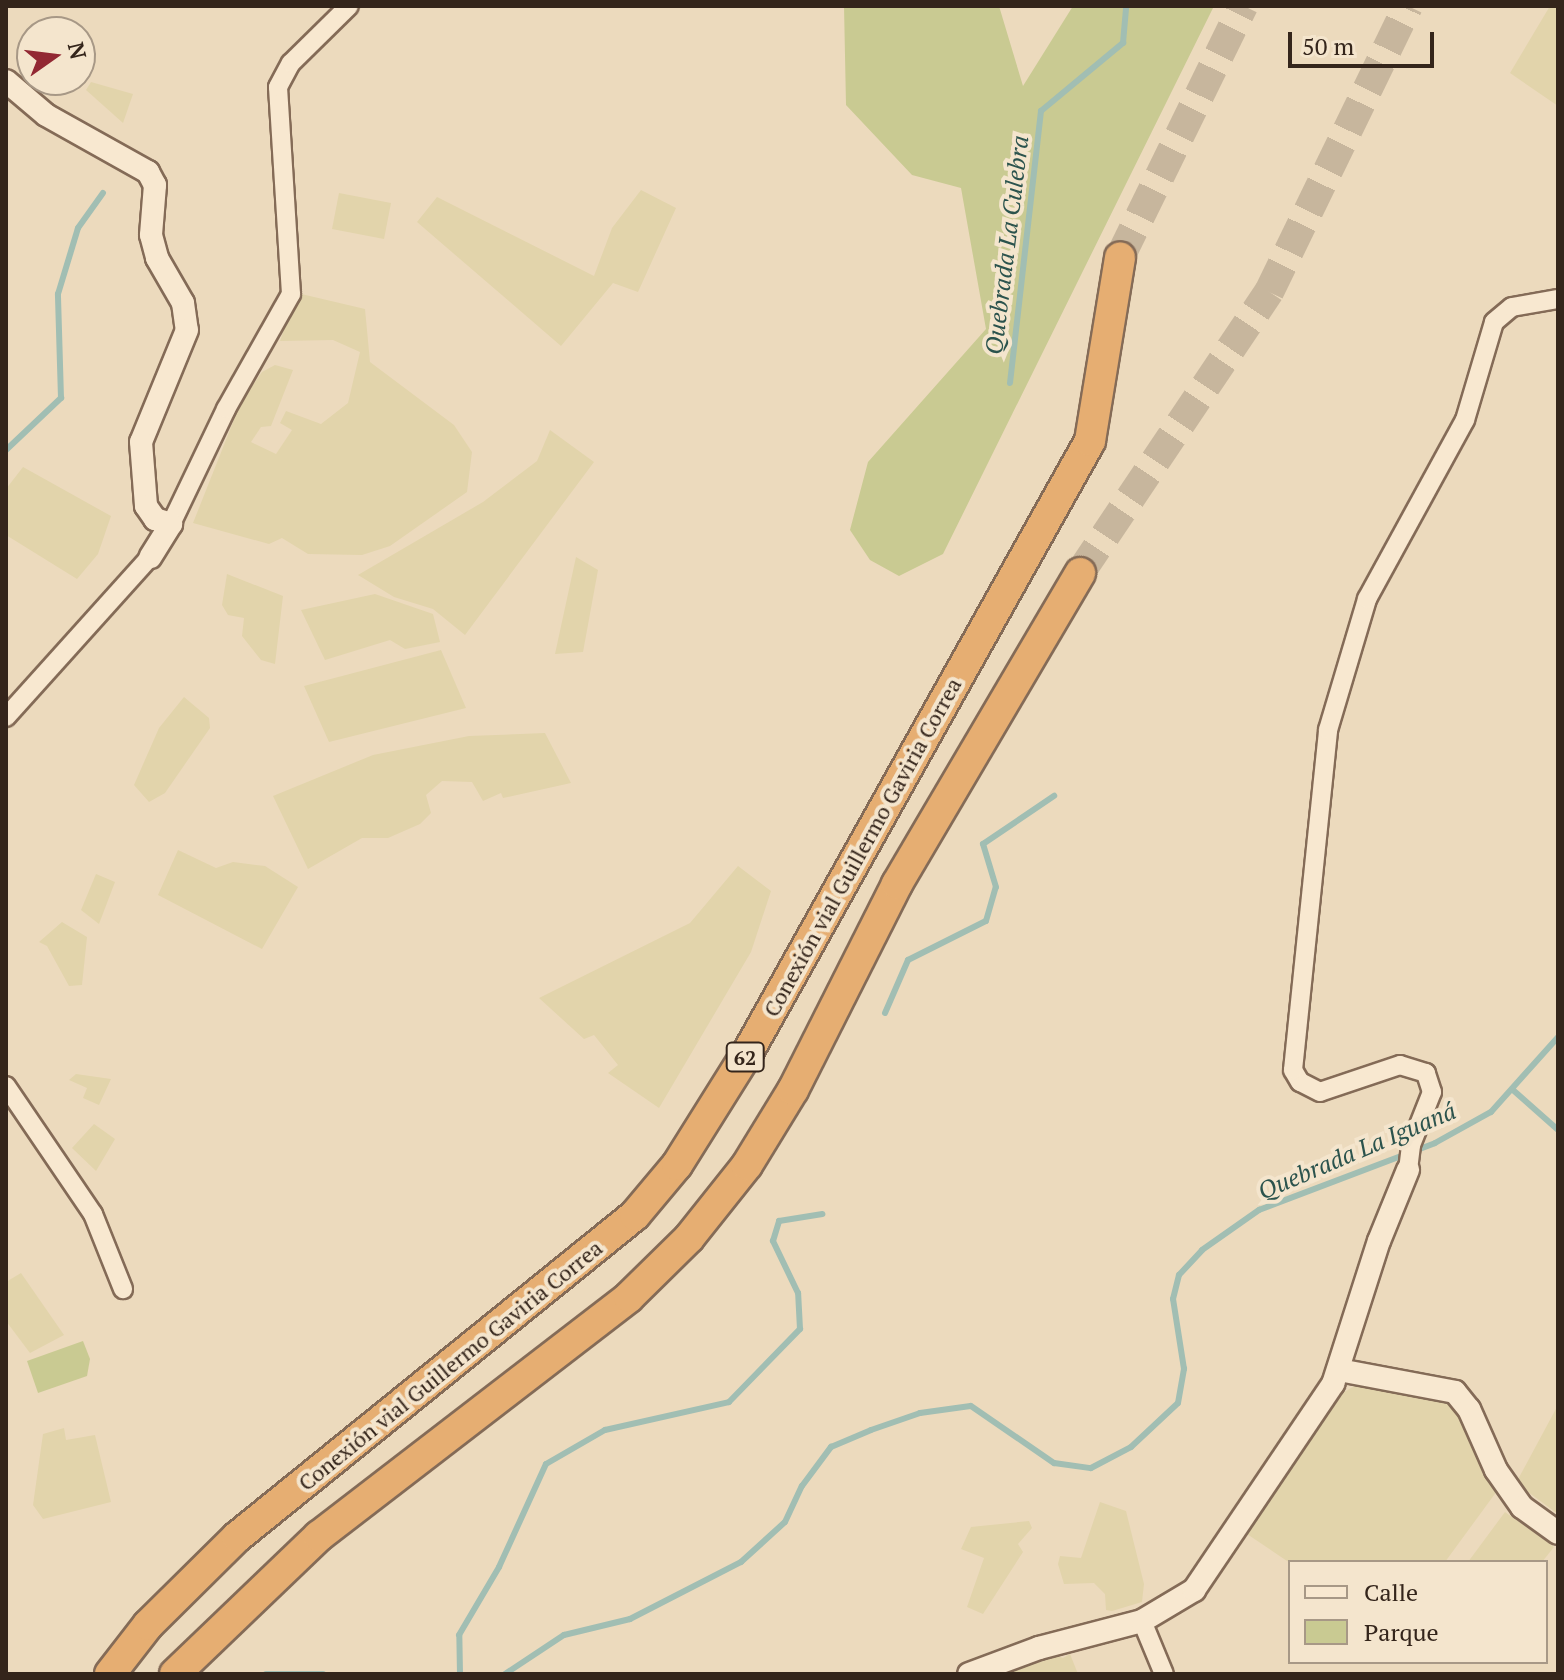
<!DOCTYPE html>
<meta charset="utf-8">
<style>
body{margin:0}
#map{position:relative;width:1564px;height:1680px;overflow:hidden;background:#ecdabd;font-family:"PT Serif",serif}
div>[style]{position:absolute}
.farmland>*{inset:0;background:#e2d4ab}
.green>*{inset:0;background:#c9ca92}
.stream>*{height:6px;margin:-3px;padding:0 3px;transform-origin:3px;border-radius:3px;background:#a1beb3}
.trunk-tunnel>*{height:30px;margin-top:-15px;transform-origin:0;background:repeating-linear-gradient(90deg,#c7b69d 0 30px,transparent 0 45px)}
.roads{filter:drop-shadow(2px 0 #846b57) drop-shadow(-2px 0 #846b57) drop-shadow(0 2px #846b57) drop-shadow(0 -2px #846b57)}
.minor>*{height:18px;margin:-9px;padding:0 9px;transform-origin:9px;border-radius:9px;background:#f8e8d0}
.tertiary>*{height:22px;margin:-11px;padding:0 11px;transform-origin:11px;border-radius:11px;background:#f8e8d0}
.trunk>*{height:30px;margin:-15px;padding:0 15px;transform-origin:15px;border-radius:15px;background:#e6ae72}
span{translate:-50% -50%;white-space:nowrap;text-align:center;line-height:1.15;-webkit-text-stroke:8px #f4e5cd;paint-order:stroke}
.shield-label span{padding:2px 6px;background:#f4e5cd;border:2px solid;border-radius:6px;-webkit-text-stroke-width:0}
.shield-label{font-size:20px;color:#34251b;font-weight:700}
.street-label{font-size:22px;color:#34251b}
.water-label{font-size:24px;color:#2b534d;font-style:italic}
.frame{position:absolute;inset:0;border:8px solid #34251b;pointer-events:none}
.legend{position:absolute;left:1288px;top:1560px;width:260px;height:104px;box-sizing:border-box;background:#f4e5cd;border:2px solid #a79886;margin:0;padding:10px 14px;list-style:none;font-size:24px;color:#34251b}
.legend li{display:flex;align-items:center;gap:16px;height:40px}
.legend b{width:40px;border:2px solid #a79886}
.north{position:absolute;left:16px;top:16px;width:80px;height:80px;box-sizing:border-box;background:#f4e5cd;border:2px solid #a79886;border-radius:50%;rotate:76deg;font-size:22px;font-weight:700;line-height:32px;text-align:center;color:#34251b}
.north::after{content:'';display:block;margin:auto;width:28px;height:36px;background:#922833;clip-path:polygon(50% 0,100% 100%,50% 72%,0 100%)}
.scale{position:absolute;left:1288px;top:32px;width:146px;height:36px;box-sizing:border-box;border:4px solid #34251b;border-top:0;padding-left:10px;font-size:24px;line-height:28px;white-space:nowrap;color:#34251b;-webkit-text-stroke:6px #f4e5cd;paint-order:stroke}
</style>
<div id="map">
<div class="farmland">
<div style="clip-path:polygon(1550px 6px,1558px 6px,1558px 106px,1510px 73px)"></div>
<div style="clip-path:polygon(91px 82px,133px 94px,123px 123px,86px 90px)"></div>
<div style="clip-path:polygon(641px 190px,676px 208px,638px 292px,613px 283px,561px 346px,417px 222px,437px 197px,594px 276px,612px 228px)"></div>
<div style="clip-path:polygon(339px 193px,391px 203px,384px 239px,332px 229px)"></div>
<div style="clip-path:polygon(297px 293px,365px 309px,370px 362px,454px 425px,472px 452px,467px 492px,390px 546px,362px 555px,308px 554px,282px 538px,269px 544px,193px 523px,241px 402px,262px 372px,275px 365px,293px 370px,271px 426px,261px 427px,251px 442px,276px 454px,292px 430px,280px 423px,286px 411px,321px 424px,348px 403px,360px 352px,333px 340px,280px 341px)"></div>
<div style="clip-path:polygon(550px 430px,594px 462px,465px 635px,433px 609px,394px 597px,358px 575px,483px 502px,537px 461px)"></div>
<div style="clip-path:polygon(23px 467px,111px 516px,98px 554px,77px 579px,6px 535px,6px 489px)"></div>
<div style="clip-path:polygon(576px 557px,598px 570px,583px 652px,555px 654px)"></div>
<div style="clip-path:polygon(227px 574px,283px 596px,275px 664px,261px 660px,242px 636px,244px 618px,228px 615px,222px 605px)"></div>
<div style="clip-path:polygon(375px 594px,433px 614px,440px 642px,405px 649px,390px 640px,325px 660px,301px 610px)"></div>
<div style="clip-path:polygon(441px 650px,466px 708px,329px 742px,304px 686px)"></div>
<div style="clip-path:polygon(184px 697px,209px 718px,210px 728px,165px 793px,149px 802px,134px 785px,159px 728px)"></div>
<div style="clip-path:polygon(545px 733px,571px 783px,503px 798px,501px 793px,483px 801px,472px 782px,442px 781px,426px 795px,431px 813px,420px 824px,388px 838px,362px 838px,308px 869px,273px 796px,373px 755px,469px 736px)"></div>
<div style="clip-path:polygon(178px 850px,216px 868px,233px 862px,265px 866px,298px 887px,262px 949px,158px 895px)"></div>
<div style="clip-path:polygon(738px 866px,771px 891px,751px 952px,659px 1108px,608px 1073px,618px 1065px,594px 1035px,584px 1039px,539px 998px,690px 923px)"></div>
<div style="clip-path:polygon(96px 874px,115px 882px,99px 924px,81px 910px)"></div>
<div style="clip-path:polygon(62px 922px,87px 937px,82px 985px,69px 986px,47px 946px,39px 942px)"></div>
<div style="clip-path:polygon(76px 1074px,111px 1079px,99px 1105px,83px 1098px,87px 1088px,69px 1080px)"></div>
<div style="clip-path:polygon(94px 1124px,115px 1139px,96px 1171px,72px 1148px)"></div>
<div style="clip-path:polygon(21px 1273px,64px 1335px,30px 1353px,6px 1321px,6px 1282px)"></div>
<div style="clip-path:polygon(1356px 1385px,1452px 1403px,1497px 1491px,1445px 1562px,1290px 1563px,1244px 1532px,1341px 1394px)"></div>
<div style="clip-path:polygon(1558px 1405px,1558px 1514px,1516px 1483px)"></div>
<div style="clip-path:polygon(64px 1428px,66px 1440px,95px 1435px,111px 1502px,43px 1519px,33px 1505px,43px 1434px)"></div>
<div style="clip-path:polygon(1100px 1502px,1126px 1511px,1144px 1584px,1142px 1602px,1112px 1611px,1106px 1610px,1105px 1594px,1094px 1583px,1064px 1584px,1058px 1564px,1060px 1556px,1081px 1558px)"></div>
<div style="clip-path:polygon(1505px 1512px,1554px 1547px,1542px 1562px,1468px 1562px)"></div>
<div style="clip-path:polygon(1029px 1521px,1032px 1528px,1018px 1544px,1023px 1552px,983px 1614px,967px 1607px,984px 1558px,961px 1549px,971px 1527px)"></div>
<div style="clip-path:polygon(1052px 1654px,1063px 1658px,1070px 1654px,1078px 1674px,1005px 1674px)"></div>
</div>
<div class="green">
<div style="clip-path:polygon(844px 6px,999px 6px,1023px 86px,1073px 6px,1214px 6px,943px 554px,899px 576px,870px 560px,850px 530px,868px 462px,986px 329px,961px 188px,912px 175px,846px 105px)"></div>
<div style="clip-path:polygon(83px 1341px,90px 1359px,87px 1376px,38px 1393px,27px 1361px)"></div>
</div>
<div class="stream">
<div style="left:1010px;top:383px;width:274px;rotate:-83.5deg"></div>
<div style="left:1041px;top:111px;width:107px;rotate:-39.7deg"></div>
<div style="left:1123px;top:43px;width:37px;rotate:-85deg"></div>
<div style="left:6px;top:450px;width:76px;rotate:-43.4deg"></div>
<div style="left:61px;top:398px;width:104px;rotate:-91.7deg"></div>
<div style="left:58px;top:294px;width:69px;rotate:-73.1deg"></div>
<div style="left:78px;top:228px;width:43px;rotate:-54.5deg"></div>
<div style="left:885px;top:1013px;width:58px;rotate:-66.5deg"></div>
<div style="left:908px;top:960px;width:87px;rotate:-26.6deg"></div>
<div style="left:986px;top:921px;width:35px;rotate:-74deg"></div>
<div style="left:996px;top:887px;width:45px;rotate:-106.8deg"></div>
<div style="left:983px;top:844px;width:86px;rotate:-34.1deg"></div>
<div style="left:1513px;top:1090px;width:60px;rotate:41.6deg"></div>
<div style="left:266px;top:1674px;width:57px"></div>
<div style="left:460px;top:1674px;width:39px;rotate:-91deg"></div>
<div style="left:459px;top:1635px;width:79px;rotate:-59.5deg"></div>
<div style="left:499px;top:1567px;width:113px;rotate:-65.5deg"></div>
<div style="left:546px;top:1464px;width:68px;rotate:-30deg"></div>
<div style="left:605px;top:1430px;width:127px;rotate:-12.7deg"></div>
<div style="left:729px;top:1402px;width:102px;rotate:-45.8deg"></div>
<div style="left:800px;top:1329px;width:36px;rotate:-93deg"></div>
<div style="left:798px;top:1293px;width:58px;rotate:-115.7deg"></div>
<div style="left:773px;top:1241px;width:21px;rotate:-73deg"></div>
<div style="left:779px;top:1221px;width:44px;rotate:-9.2deg"></div>
<div style="left:505px;top:1674px;width:71px;rotate:-33.5deg"></div>
<div style="left:564px;top:1635px;width:68px;rotate:-13.6deg"></div>
<div style="left:630px;top:1619px;width:125px;rotate:-27.2deg"></div>
<div style="left:741px;top:1562px;width:59px;rotate:-42.3deg"></div>
<div style="left:785px;top:1522px;width:40px;rotate:-65deg"></div>
<div style="left:802px;top:1486px;width:49px;rotate:-53.4deg"></div>
<div style="left:831px;top:1447px;width:43px;rotate:-23deg"></div>
<div style="left:871px;top:1430px;width:52px;rotate:-19.1deg"></div>
<div style="left:920px;top:1413px;width:51px;rotate:-7.8deg"></div>
<div style="left:971px;top:1406px;width:101px;rotate:34.5deg"></div>
<div style="left:1054px;top:1463px;width:37px;rotate:8deg"></div>
<div style="left:1091px;top:1468px;width:45px;rotate:-27.7deg"></div>
<div style="left:1131px;top:1447px;width:64px;rotate:-43.1deg"></div>
<div style="left:1178px;top:1403px;width:35px;rotate:-80deg"></div>
<div style="left:1184px;top:1369px;width:71px;rotate:-98.9deg"></div>
<div style="left:1173px;top:1299px;width:25px;rotate:-76deg"></div>
<div style="left:1179px;top:1275px;width:34px;rotate:-47deg"></div>
<div style="left:1202px;top:1250px;width:70px;rotate:-35.1deg"></div>
<div style="left:1259px;top:1210px;width:188px;rotate:-20.8deg"></div>
<div style="left:1435px;top:1143px;width:64px;rotate:-29deg"></div>
<div style="left:1491px;top:1112px;width:101px;rotate:-48.2deg"></div>
</div>
<div class="trunk-tunnel">
<div style="left:1120px;top:257px;width:280px;rotate:-63.9deg"></div>
<div style="left:1080px;top:573px;width:339px;rotate:-56.1deg"></div>
<div style="left:1269px;top:292px;width:318px;rotate:-64.1deg"></div>
</div>
<div class="roads">
<div class="minor">
<div style="left:171px;top:524px;width:127px;rotate:-64.4deg"></div>
<div style="left:226px;top:409px;width:132px;rotate:-60.5deg"></div>
<div style="left:291px;top:294px;width:207px;rotate:-93.6deg"></div>
<div style="left:278px;top:87px;width:27px;rotate:-62deg"></div>
<div style="left:291px;top:63px;width:81px;rotate:-44.5deg"></div>
<div style="left:6px;top:717px;width:215px;rotate:-48deg"></div>
<div style="left:6px;top:1086px;width:155px;rotate:55.8deg"></div>
<div style="left:93px;top:1214px;width:81px;rotate:68.2deg"></div>
<div style="left:1408px;top:1170px;width:25px;rotate:-83deg"></div>
<div style="left:1411px;top:1145px;width:57px;rotate:-68.4deg"></div>
<div style="left:1432px;top:1092px;width:20px;rotate:-108deg"></div>
<div style="left:1426px;top:1073px;width:27px;rotate:-163deg"></div>
<div style="left:1400px;top:1065px;width:84px;rotate:161.4deg"></div>
<div style="left:1320px;top:1092px;width:22px;rotate:-153deg"></div>
<div style="left:1300px;top:1082px;width:14px;rotate:-120deg"></div>
<div style="left:1293px;top:1070px;width:342px;rotate:-84.1deg"></div>
<div style="left:1328px;top:730px;width:137px;rotate:-73.4deg"></div>
<div style="left:1367px;top:599px;width:204px;rotate:-61.3deg"></div>
<div style="left:1465px;top:420px;width:102px;rotate:-73.5deg"></div>
<div style="left:1494px;top:322px;width:23px;rotate:-40deg"></div>
<div style="left:1512px;top:307px;width:47px;rotate:-9.9deg"></div>
<div style="left:1142px;top:1621px;width:57px;rotate:67.5deg"></div>
</div>
<div class="tertiary">
<div style="left:6px;top:81px;width:52px;rotate:40.4deg"></div>
<div style="left:46px;top:115px;width:117px;rotate:29.2deg"></div>
<div style="left:148px;top:172px;width:15px;rotate:62deg"></div>
<div style="left:155px;top:185px;width:50px;rotate:94.6deg"></div>
<div style="left:151px;top:235px;width:24px;rotate:75deg"></div>
<div style="left:157px;top:258px;width:52px;rotate:60deg"></div>
<div style="left:183px;top:303px;width:27px;rotate:82deg"></div>
<div style="left:187px;top:330px;width:121px;rotate:112.3deg"></div>
<div style="left:141px;top:442px;width:64px;rotate:85.5deg"></div>
<div style="left:146px;top:506px;width:16px;rotate:55deg"></div>
<div style="left:155px;top:519px;width:17px;rotate:17deg"></div>
<div style="left:171px;top:524px;width:39px;rotate:122deg"></div>
<div style="left:1339px;top:1370px;width:118px;rotate:10.7deg"></div>
<div style="left:1455px;top:1392px;width:22px;rotate:51deg"></div>
<div style="left:1469px;top:1409px;width:67px;rotate:66.1deg"></div>
<div style="left:1496px;top:1470px;width:45px;rotate:54.9deg"></div>
<div style="left:1522px;top:1507px;width:44px;rotate:35.8deg"></div>
<div style="left:969px;top:1674px;width:75px;rotate:-20.4deg"></div>
<div style="left:1039px;top:1648px;width:106px;rotate:-14.7deg"></div>
<div style="left:1142px;top:1621px;width:61px;rotate:-30.8deg"></div>
<div style="left:1194px;top:1590px;width:249px;rotate:-56deg"></div>
<div style="left:1333px;top:1384px;width:150px;rotate:-72.2deg"></div>
<div style="left:1379px;top:1241px;width:77px;rotate:-67.8deg"></div>
</div>
<div class="trunk">
<div style="left:110px;top:1674px;width:62px;rotate:-52.2deg"></div>
<div style="left:148px;top:1625px;width:125px;rotate:-44.7deg"></div>
<div style="left:237px;top:1537px;width:512px;rotate:-38.97deg"></div>
<div style="left:635px;top:1215px;width:65px;rotate:-50deg"></div>
<div style="left:677px;top:1165px;width:133px;rotate:-57.9deg"></div>
<div style="left:748px;top:1052px;width:700px;rotate:-60.76deg"></div>
<div style="left:1090px;top:441px;width:186px;rotate:-80.7deg"></div>
<div style="left:175px;top:1674px;width:199px;rotate:-43.8deg"></div>
<div style="left:319px;top:1536px;width:391px;rotate:-37.6deg"></div>
<div style="left:629px;top:1297px;width:84px;rotate:-44.5deg"></div>
<div style="left:689px;top:1238px;width:93px;rotate:-51.5deg"></div>
<div style="left:747px;top:1165px;width:88px;rotate:-58.5deg"></div>
<div style="left:793px;top:1090px;width:231px;rotate:-63.2deg"></div>
<div style="left:897px;top:884px;width:361px;rotate:-59.5deg"></div>
</div>
</div>
<div class="shield-label">
<span style="left:745px;top:1057px">62</span>
</div>
<div class="street-label">
<span style="left:862px;top:847px;rotate:-61deg">Conexión vial Guillermo Gaviria Correa</span>
<span style="left:450px;top:1365px;rotate:-39deg">Conexión vial Guillermo Gaviria Correa</span>
</div>
<div class="water-label">
<span style="left:1007px;top:245px;rotate:-83deg">Quebrada La Culebra</span>
<span style="left:1357px;top:1151px;rotate:-23deg">Quebrada La Iguaná</span>
</div>
<div class="frame"></div>
<ul class="legend">
<li><b style="height:10px;background:#f8e8d0"></b>Calle</li>
<li><b style="height:22px;background:#c9ca92"></b>Parque</li>
</ul>
<div class="north">N</div>
<div class="scale">50 m</div>
</div>
